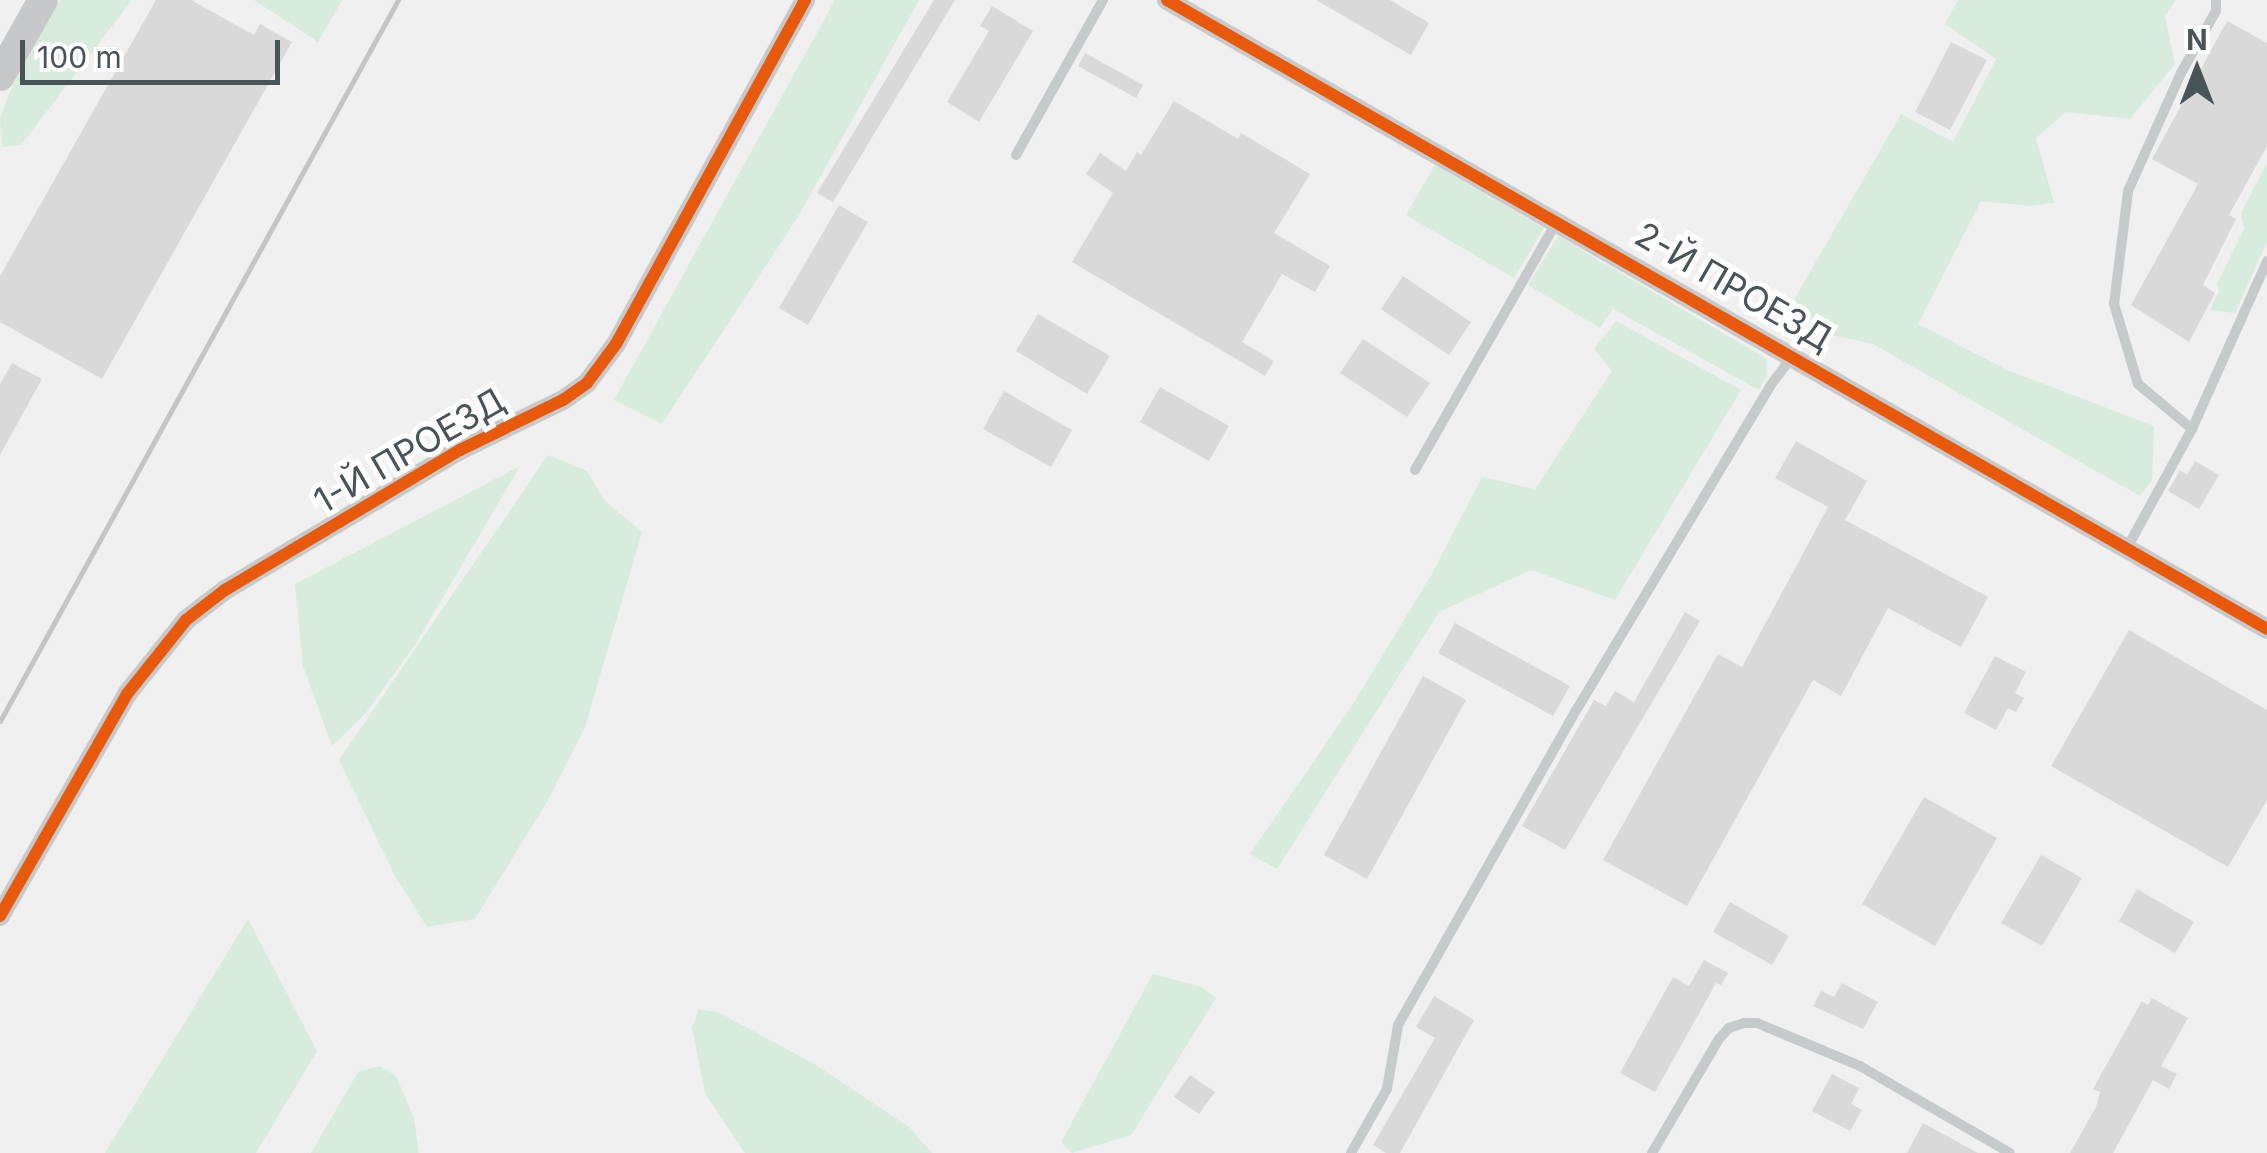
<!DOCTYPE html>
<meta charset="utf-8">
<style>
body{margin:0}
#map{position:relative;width:2267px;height:1153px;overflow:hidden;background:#f0f0f0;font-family:Inter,sans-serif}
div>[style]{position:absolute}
.green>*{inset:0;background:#d7ecdc}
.building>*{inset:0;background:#d9d9da}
.lane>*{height:10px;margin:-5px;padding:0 5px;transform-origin:5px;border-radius:5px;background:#c7cacb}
.street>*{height:20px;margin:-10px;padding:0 10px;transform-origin:10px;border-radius:10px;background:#c7cacb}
.primary>*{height:30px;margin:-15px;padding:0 15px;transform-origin:15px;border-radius:15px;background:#c6c8ca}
.rail>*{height:5px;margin:-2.5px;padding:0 2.5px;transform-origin:2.5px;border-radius:2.5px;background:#c3c5c6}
.cycleway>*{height:12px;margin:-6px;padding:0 6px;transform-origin:6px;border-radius:6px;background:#e8590c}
span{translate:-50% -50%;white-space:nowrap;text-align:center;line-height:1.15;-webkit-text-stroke:10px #fff;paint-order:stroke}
.street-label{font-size:35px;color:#495459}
.north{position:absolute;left:2147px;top:20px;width:100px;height:100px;-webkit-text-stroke:8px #fff;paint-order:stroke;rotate:0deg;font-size:28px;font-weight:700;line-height:40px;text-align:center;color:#495459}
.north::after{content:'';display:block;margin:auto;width:35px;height:45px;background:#495459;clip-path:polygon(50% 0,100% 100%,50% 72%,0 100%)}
.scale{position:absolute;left:20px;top:40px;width:260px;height:45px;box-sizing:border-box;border:5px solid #495459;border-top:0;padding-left:12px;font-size:30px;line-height:35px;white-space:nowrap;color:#495459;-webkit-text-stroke:8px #fff;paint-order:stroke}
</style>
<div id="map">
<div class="green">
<div style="clip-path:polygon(60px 0,132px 0,21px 145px,2px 147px,0 118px,11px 89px)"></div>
<div style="clip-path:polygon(254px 0,342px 0,318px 42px)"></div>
<div style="clip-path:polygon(835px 0,919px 0,799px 215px,662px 424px,614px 400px)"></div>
<div style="clip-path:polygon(1958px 0,2176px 0,2165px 16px,2175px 64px,2130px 119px,2066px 112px,2036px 138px,2054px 203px,2031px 206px,1981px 201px,1918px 324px,2007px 370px,2154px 426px,2152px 481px,2140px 496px,1873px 344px,1813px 331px,1796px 317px,1793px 302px,1802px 286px,1901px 114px,1953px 142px,1996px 59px,1945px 24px)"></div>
<div style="clip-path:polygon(2267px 163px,2267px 242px,2235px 313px,2210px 310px,2219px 291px,2217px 284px,2244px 229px,2241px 213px)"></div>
<div style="clip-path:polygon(1435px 165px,1544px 228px,1514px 278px,1406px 215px)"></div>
<div style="clip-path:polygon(1558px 236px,1767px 359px,1767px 376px,1759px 390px,1613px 309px,1600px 328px,1528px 285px)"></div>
<div style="clip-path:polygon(1616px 321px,1741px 390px,1615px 600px,1531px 570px,1439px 612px,1277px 869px,1250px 854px,1353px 704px,1432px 574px,1482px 477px,1535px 489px,1612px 371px,1594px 349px)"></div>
<div style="clip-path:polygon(548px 455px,587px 471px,604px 500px,642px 532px,585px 727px,548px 800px,475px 919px,427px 927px,394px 874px,339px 760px)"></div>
<div style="clip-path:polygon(520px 466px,415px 645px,365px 714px,332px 746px,303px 666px,295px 584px)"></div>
<div style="clip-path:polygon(248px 919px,317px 1051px,256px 1153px,105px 1153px)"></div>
<div style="clip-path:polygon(1153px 974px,1202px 987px,1216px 998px,1131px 1135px,1072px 1153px,1061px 1142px)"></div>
<div style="clip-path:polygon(699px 1009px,718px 1012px,816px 1065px,909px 1127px,932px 1153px,745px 1153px,705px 1093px,692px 1027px)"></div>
<div style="clip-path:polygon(380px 1066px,396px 1076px,414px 1118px,419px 1153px,311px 1153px,358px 1072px)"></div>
</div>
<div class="building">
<div style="clip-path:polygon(156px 0,191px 0,254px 35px,260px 24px,292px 42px,102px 379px,0 322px,0 276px)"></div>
<div style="clip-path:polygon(934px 0,955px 0,833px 202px,817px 193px)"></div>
<div style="clip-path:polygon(1316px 0,1390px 0,1429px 23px,1411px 55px)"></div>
<div style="clip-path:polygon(992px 6px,1033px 31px,979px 122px,947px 102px,989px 31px,980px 26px)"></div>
<div style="clip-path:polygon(2227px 21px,2267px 43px,2267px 146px,2229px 215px,2236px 219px,2203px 285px,2215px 293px,2189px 342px,2131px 305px,2198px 184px,2152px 159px)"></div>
<div style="clip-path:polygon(1951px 42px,1987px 60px,1950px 130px,1915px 112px)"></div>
<div style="clip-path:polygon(1085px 53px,1143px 85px,1136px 98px,1078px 66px)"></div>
<div style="clip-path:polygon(1174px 101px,1238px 139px,1241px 133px,1310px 174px,1274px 233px,1330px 266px,1315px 292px,1282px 274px,1242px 342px,1274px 361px,1265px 376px,1072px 262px,1113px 193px,1086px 174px,1100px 153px,1126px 171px,1137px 152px,1141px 155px)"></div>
<div style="clip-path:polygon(839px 205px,868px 222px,808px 325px,779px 308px)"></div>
<div style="clip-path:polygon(1403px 276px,1471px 322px,1449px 355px,1381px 309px)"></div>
<div style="clip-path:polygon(1038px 314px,1110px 356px,1087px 394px,1016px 351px)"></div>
<div style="clip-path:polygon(1363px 339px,1430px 383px,1407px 417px,1340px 373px)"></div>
<div style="clip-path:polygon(12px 363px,42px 379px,0 455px,0 384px)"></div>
<div style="clip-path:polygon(1160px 387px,1229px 426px,1209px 461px,1140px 422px)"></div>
<div style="clip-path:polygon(1004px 391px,1072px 430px,1051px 467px,983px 429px)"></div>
<div style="clip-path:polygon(1796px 441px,1867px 481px,1845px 520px,1988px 597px,1961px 647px,1888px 608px,1841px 696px,1813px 680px,1687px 906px,1603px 860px,1718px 654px,1742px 667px,1828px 507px,1775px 478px)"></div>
<div style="clip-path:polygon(2195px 461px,2219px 475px,2199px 509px,2168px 491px,2180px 470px,2187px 475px)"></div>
<div style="clip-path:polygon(1685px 612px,1700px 621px,1565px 850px,1522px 826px,1594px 700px,1606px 706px,1615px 691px,1634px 702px)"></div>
<div style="clip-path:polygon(1455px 623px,1570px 686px,1553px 716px,1438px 653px)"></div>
<div style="clip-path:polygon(2129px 630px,2267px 710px,2267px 800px,2228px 867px,2051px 766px)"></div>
<div style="clip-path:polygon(1995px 656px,2026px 672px,2015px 693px,2024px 698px,2016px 712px,2008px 708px,1996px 730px,1964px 713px)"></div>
<div style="clip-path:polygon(1423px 676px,1466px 700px,1367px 879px,1324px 855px)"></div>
<div style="clip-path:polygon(1924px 797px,1997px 838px,1935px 946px,1862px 904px)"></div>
<div style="clip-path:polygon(2041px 855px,2082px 878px,2042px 946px,2001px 923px)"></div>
<div style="clip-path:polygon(2137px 889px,2194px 922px,2175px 953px,2119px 921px)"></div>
<div style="clip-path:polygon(1730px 902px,1789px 936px,1772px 965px,1713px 932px)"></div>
<div style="clip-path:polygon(1704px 960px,1728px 973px,1721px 985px,1716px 983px,1655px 1092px,1620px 1073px,1673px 977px,1689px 986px)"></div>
<div style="clip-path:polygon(1842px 983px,1878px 1002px,1863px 1029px,1813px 1006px,1821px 991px,1834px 997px)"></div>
<div style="clip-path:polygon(1434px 996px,1474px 1020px,1400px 1153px,1386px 1153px,1373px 1145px,1435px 1038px,1416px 1027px)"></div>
<div style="clip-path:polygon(2152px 998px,2188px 1018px,2161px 1066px,2177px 1074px,2169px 1089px,2153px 1080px,2113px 1153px,2070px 1153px,2096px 1107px,2100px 1092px,2093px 1089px,2142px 1001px,2148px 1005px)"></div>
<div style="clip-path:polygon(1832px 1074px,1859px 1088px,1851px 1104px,1862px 1110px,1850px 1131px,1812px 1111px)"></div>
<div style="clip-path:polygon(1190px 1075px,1215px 1092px,1199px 1114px,1174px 1097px)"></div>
<div style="clip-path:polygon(1923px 1123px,1978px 1153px,1907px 1153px)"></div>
</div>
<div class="lane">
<div style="left:1016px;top:155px;width:178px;rotate:-60.7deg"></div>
<div style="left:2192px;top:429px;width:70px;rotate:-140.2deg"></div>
<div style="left:2138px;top:384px;width:84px;rotate:-106.7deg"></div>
<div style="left:2114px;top:304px;width:114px;rotate:-82.9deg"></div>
<div style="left:2128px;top:191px;width:129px;rotate:-65.8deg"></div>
<div style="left:2181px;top:73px;width:71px;rotate:-60.6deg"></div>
<div style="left:2216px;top:11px;width:11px;rotate:-90deg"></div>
<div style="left:1415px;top:470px;width:287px;rotate:-60.3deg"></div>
<div style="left:2126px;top:550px;width:138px;rotate:-61.4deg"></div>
<div style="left:2192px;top:429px;width:184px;rotate:-65.9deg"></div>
<div style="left:1351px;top:1153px;width:73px;rotate:-60.6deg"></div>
<div style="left:1387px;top:1089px;width:65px;rotate:-80.2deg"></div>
<div style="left:1398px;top:1025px;width:363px;rotate:-60.5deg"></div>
<div style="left:1577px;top:709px;width:376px;rotate:-59.1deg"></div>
<div style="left:1770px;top:386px;width:39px;rotate:-53deg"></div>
<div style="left:1652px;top:1153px;width:132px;rotate:-59.6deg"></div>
<div style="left:1719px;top:1039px;width:15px;rotate:-48deg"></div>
<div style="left:1729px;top:1028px;width:16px;rotate:-18deg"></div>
<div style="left:1744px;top:1023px;width:13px"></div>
<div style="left:1757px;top:1023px;width:112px;rotate:22.7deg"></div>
<div style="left:1860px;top:1066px;width:173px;rotate:30.1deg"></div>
</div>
<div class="street">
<div style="left:1167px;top:0;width:1267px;rotate:29.76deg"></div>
<div style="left:0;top:916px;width:256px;rotate:-60.2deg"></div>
<div style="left:127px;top:694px;width:95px;rotate:-51.4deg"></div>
<div style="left:186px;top:620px;width:49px;rotate:-37.6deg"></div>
<div style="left:225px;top:590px;width:274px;rotate:-30.8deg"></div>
<div style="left:460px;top:450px;width:114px;rotate:-25.9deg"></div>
<div style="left:563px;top:400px;width:29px;rotate:-35deg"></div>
<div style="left:587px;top:383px;width:49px;rotate:-53.4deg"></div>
<div style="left:616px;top:344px;width:393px;rotate:-61.2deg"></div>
</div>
<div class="primary">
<div style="left:0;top:76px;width:87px;rotate:-60.5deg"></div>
</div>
<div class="rail">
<div style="left:0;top:721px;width:824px;rotate:-61.1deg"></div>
</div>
<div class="cycleway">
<div style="left:1167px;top:0;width:1267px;rotate:29.76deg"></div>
<div style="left:0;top:916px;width:256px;rotate:-60.2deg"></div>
<div style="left:127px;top:694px;width:95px;rotate:-51.4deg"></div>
<div style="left:186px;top:620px;width:49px;rotate:-37.6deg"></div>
<div style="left:225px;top:590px;width:274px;rotate:-30.8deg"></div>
<div style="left:460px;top:450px;width:114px;rotate:-25.9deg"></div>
<div style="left:563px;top:400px;width:29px;rotate:-35deg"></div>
<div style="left:587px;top:383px;width:49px;rotate:-53.4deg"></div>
<div style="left:616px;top:344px;width:393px;rotate:-61.2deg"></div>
</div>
<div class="street-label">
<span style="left:1734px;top:286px;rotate:30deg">2-Й ПРОЕЗД</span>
<span style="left:409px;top:450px;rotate:-30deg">1-Й ПРОЕЗД</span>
</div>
<div class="north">N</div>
<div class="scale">100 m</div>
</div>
